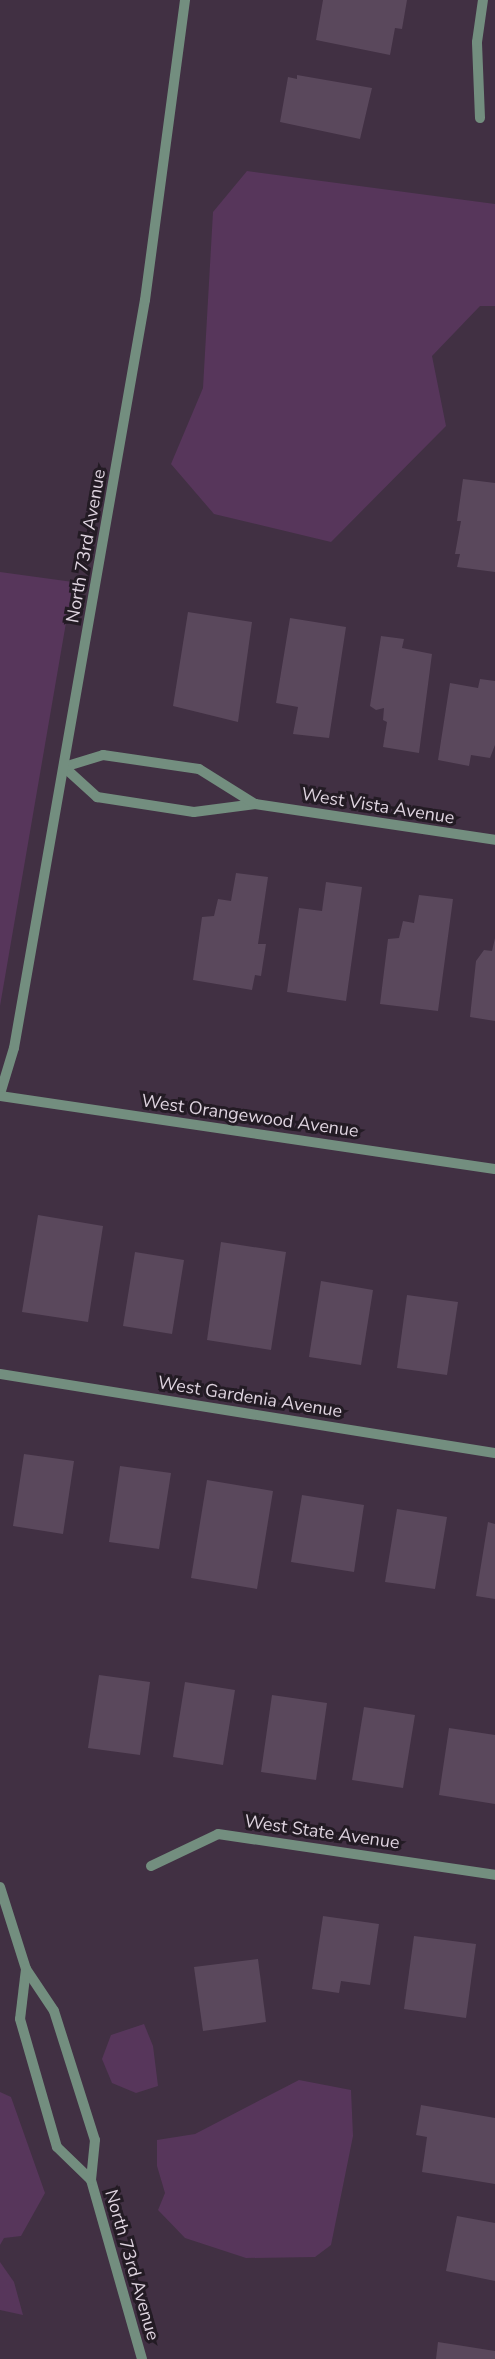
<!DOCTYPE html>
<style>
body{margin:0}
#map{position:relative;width:495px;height:2359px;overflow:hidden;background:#413043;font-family:"Nunito Sans",sans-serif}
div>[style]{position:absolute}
.green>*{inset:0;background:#57365b}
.building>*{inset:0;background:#5a485c}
.minor>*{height:10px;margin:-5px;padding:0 5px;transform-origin:5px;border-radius:5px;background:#738e7f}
span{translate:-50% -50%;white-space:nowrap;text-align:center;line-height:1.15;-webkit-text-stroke:6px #231b24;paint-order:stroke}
.street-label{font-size:18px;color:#ded3df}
</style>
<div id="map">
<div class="green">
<div style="clip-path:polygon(247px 171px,495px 204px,495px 306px,480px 306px,432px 356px,446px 426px,331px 542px,214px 514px,171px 464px,203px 388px,213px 212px)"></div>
<div style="clip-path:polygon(0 572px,73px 582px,0 1006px)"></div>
<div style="clip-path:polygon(144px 2024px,153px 2046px,158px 2086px,136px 2093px,112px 2083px,102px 2059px,111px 2035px)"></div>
<div style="clip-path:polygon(299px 2080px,351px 2090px,353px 2136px,331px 2245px,315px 2257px,246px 2258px,185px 2238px,158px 2210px,165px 2193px,157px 2166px,157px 2140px,195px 2134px)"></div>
<div style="clip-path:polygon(0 2092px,11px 2097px,45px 2193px,21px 2236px,4px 2238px,0 2245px)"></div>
<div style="clip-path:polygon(0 2262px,14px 2282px,23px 2315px,0 2310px)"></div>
</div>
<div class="building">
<div style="clip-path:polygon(323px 0,407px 0,402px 29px,395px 28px,390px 55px,316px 40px)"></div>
<div style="clip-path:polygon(297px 75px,372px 88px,360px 139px,280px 122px,288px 77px,297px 79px)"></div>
<div style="clip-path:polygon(463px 479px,495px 483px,495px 572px,457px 567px,460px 554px,455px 554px,461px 521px,457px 521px)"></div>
<div style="clip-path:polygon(188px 612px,252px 622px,238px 722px,173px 706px)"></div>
<div style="clip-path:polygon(290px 618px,346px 627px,329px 738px,293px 734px,298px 707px,276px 703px)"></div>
<div style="clip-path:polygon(381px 636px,404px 639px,402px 648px,432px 654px,419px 753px,383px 747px,387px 722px,383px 720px,384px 708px,376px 710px,370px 706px)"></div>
<div style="clip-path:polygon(480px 679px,495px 681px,495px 745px,490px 758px,471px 755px,469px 766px,438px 760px,450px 683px,478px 688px)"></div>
<div style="clip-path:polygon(236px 873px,268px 877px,258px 944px,266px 944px,261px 976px,255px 975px,252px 990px,193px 980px,202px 917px,214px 916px,218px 899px,231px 901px)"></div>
<div style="clip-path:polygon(326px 882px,362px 887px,346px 1001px,287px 992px,299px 908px,322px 911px)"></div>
<div style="clip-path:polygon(419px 895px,453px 899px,438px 1011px,380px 1004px,388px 939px,399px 938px,403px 921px,414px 923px)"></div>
<div style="clip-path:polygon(495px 938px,495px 1021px,470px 1017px,476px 961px,484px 950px,492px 951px)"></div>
<div style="clip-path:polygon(38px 1215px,103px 1226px,88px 1322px,22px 1312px)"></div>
<div style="clip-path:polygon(221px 1242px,286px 1252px,271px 1350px,207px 1340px)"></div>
<div style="clip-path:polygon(135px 1252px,184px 1260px,172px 1334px,123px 1326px)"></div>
<div style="clip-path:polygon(321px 1281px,373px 1290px,361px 1365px,309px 1357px)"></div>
<div style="clip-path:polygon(407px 1295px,458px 1302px,447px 1375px,397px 1368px)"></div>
<div style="clip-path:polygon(24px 1454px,74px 1461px,63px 1534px,13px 1526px)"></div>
<div style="clip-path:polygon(120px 1466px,171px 1473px,159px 1549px,109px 1542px)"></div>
<div style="clip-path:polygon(207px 1480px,273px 1491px,257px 1589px,191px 1578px)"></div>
<div style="clip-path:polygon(302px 1495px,364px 1505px,354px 1572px,291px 1562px)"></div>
<div style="clip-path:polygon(397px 1509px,447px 1517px,435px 1589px,385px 1582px)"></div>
<div style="clip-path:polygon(488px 1522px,495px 1524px,495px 1599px,476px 1596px)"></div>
<div style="clip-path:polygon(99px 1675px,150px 1682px,140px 1755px,88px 1748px)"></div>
<div style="clip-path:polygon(185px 1682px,235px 1690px,223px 1765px,173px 1757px)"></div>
<div style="clip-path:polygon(272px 1695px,327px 1703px,316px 1780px,261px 1772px)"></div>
<div style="clip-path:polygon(364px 1707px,415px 1715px,403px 1788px,352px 1780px)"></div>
<div style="clip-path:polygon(449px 1728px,495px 1735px,495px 1804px,439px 1795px)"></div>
<div style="clip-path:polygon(323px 1916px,379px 1924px,370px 1985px,341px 1981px,339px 1993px,312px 1989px)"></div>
<div style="clip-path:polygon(414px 1936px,476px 1944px,466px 2018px,404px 2009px)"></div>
<div style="clip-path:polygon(258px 1959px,266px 2022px,203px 2031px,194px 1967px)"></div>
<div style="clip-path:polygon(421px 2105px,495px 2118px,495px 2184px,422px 2172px,427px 2137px,416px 2135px)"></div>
<div style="clip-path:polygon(457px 2216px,495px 2223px,495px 2281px,446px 2271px)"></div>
<div style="clip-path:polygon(438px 2342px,495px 2351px,495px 2359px,436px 2359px)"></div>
</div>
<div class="minor">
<div style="left:480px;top:118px;width:76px;rotate:-92.3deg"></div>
<div style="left:477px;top:42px;width:42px;rotate:-81.9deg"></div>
<div style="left:64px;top:767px;width:45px;rotate:42.3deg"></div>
<div style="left:97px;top:797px;width:98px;rotate:8.8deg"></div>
<div style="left:194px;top:812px;width:62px;rotate:-7.5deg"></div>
<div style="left:255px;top:804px;width:243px;rotate:8.5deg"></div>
<div style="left:64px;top:767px;width:41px;rotate:-17.1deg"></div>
<div style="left:103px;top:755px;width:97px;rotate:8.3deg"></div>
<div style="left:199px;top:769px;width:66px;rotate:32deg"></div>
<div style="left:0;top:1094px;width:48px;rotate:-73.1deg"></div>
<div style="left:14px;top:1048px;width:759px;rotate:-80.07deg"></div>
<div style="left:145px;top:300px;width:303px;rotate:-82.4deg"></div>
<div style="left:0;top:1096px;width:500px;rotate:8.39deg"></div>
<div style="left:0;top:1374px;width:501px;rotate:9.07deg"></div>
<div style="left:151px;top:1866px;width:74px;rotate:-25.5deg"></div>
<div style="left:218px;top:1834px;width:280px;rotate:8.4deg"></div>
<div style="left:0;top:1887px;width:86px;rotate:72.4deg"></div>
<div style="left:26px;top:1969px;width:50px;rotate:56.3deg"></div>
<div style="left:54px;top:2011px;width:135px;rotate:72.4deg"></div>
<div style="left:95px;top:2140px;width:40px;rotate:95.7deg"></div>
<div style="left:91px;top:2180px;width:186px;rotate:74.1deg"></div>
<div style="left:26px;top:1969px;width:50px;rotate:96.8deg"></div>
<div style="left:20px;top:2019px;width:133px;rotate:73.9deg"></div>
<div style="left:57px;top:2147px;width:47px;rotate:44.1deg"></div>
</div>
<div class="street-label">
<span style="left:86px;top:546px;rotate:-80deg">North 73rd Avenue</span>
<span style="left:378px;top:806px;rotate:9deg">West Vista Avenue</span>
<span style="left:250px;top:1116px;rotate:8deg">West Orangewood Avenue</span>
<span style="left:250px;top:1397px;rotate:9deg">West Gardenia Avenue</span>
<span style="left:322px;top:1832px;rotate:8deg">West State Avenue</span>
<span style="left:132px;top:2265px;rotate:74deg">North 73rd Avenue</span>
</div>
</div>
